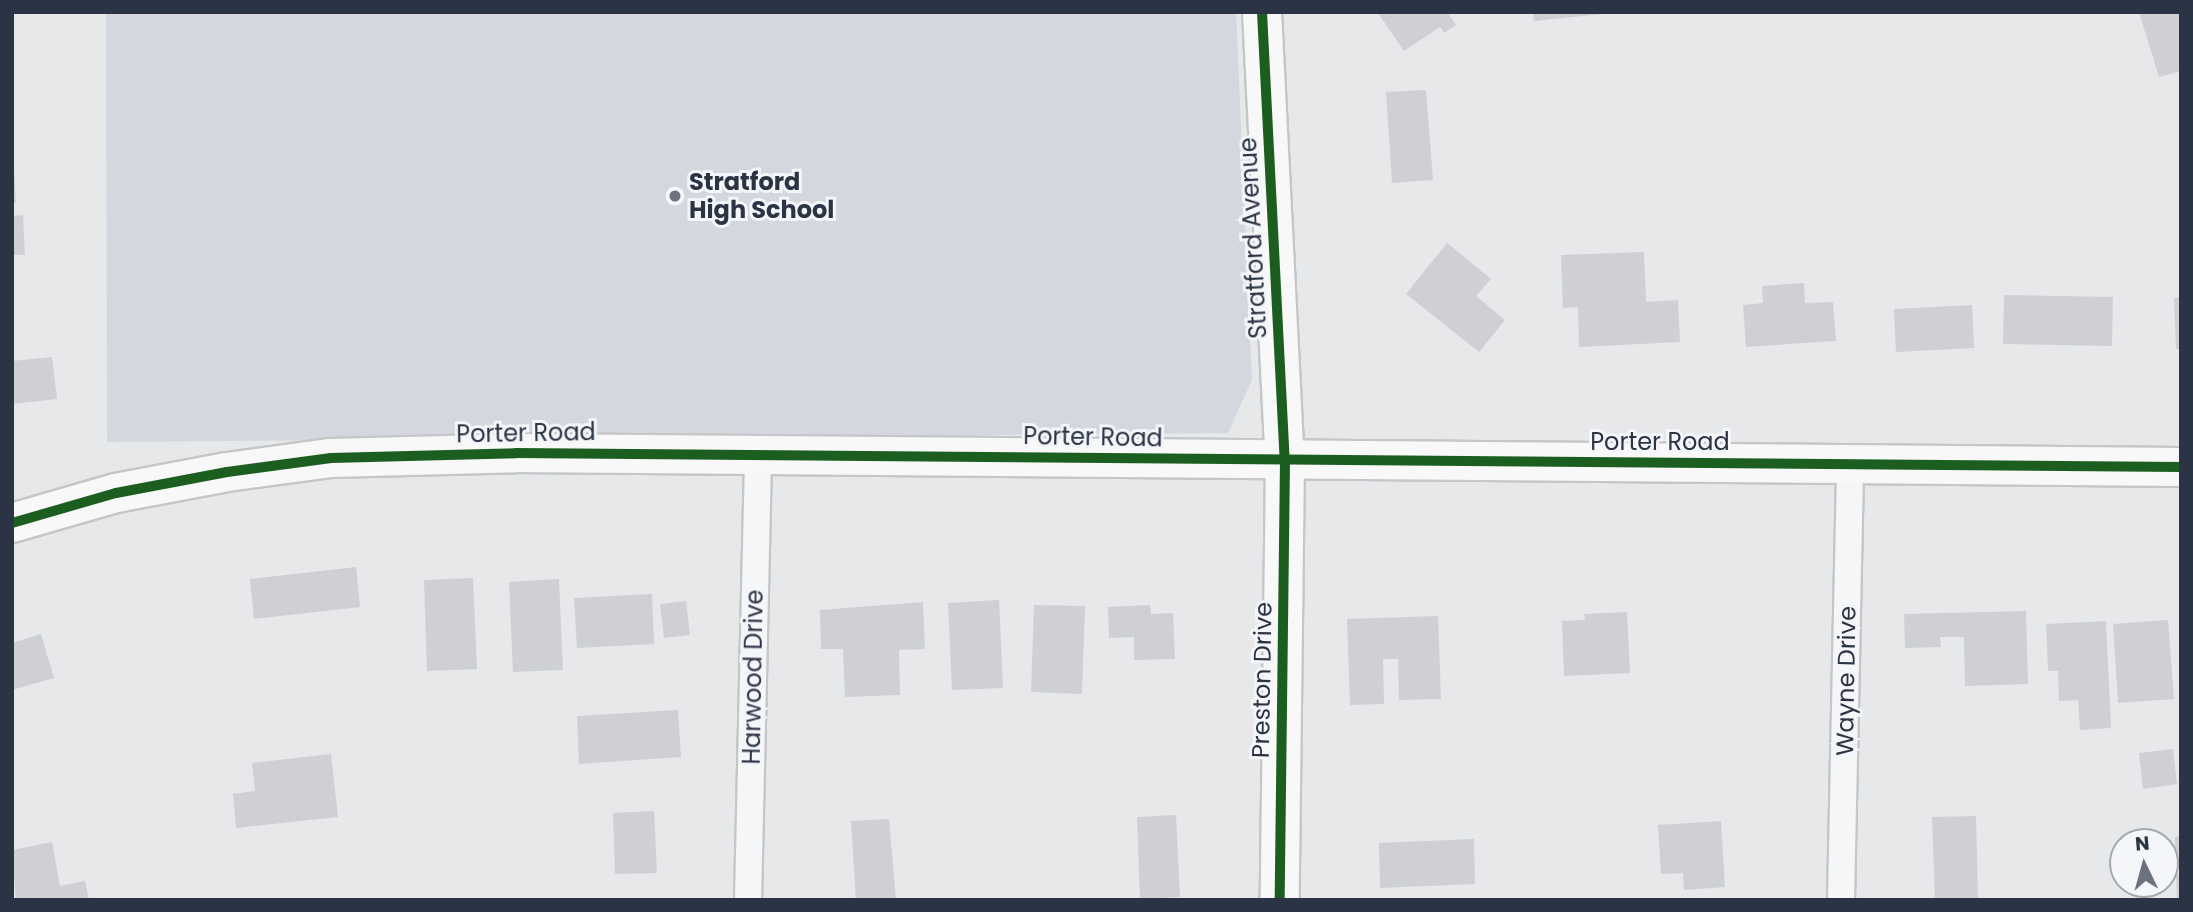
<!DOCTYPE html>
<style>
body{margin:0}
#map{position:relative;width:2193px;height:912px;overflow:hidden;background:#e6e8ea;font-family:Poppins,sans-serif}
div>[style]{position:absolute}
.built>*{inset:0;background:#d4d7dd}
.building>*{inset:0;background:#ced0d3}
.roads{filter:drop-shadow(2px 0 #c4c6c8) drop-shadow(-2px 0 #c4c6c8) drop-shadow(0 2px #c4c6c8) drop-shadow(0 -2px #c4c6c8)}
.street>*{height:26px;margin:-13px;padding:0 13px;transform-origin:13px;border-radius:13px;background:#f5f6f7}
.secondary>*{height:38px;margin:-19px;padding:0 19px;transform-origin:19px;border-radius:19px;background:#f8f8f8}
.cycleway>*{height:10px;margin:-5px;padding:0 5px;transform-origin:5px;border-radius:5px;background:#1b5e20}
.dots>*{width:19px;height:19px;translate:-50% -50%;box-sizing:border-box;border:4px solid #f4f6f9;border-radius:50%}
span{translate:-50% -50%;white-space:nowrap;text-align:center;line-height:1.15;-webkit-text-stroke:6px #f4f6f9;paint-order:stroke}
.poi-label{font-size:24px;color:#2b3445;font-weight:700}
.left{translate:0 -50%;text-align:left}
.street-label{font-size:24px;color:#2b3445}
.frame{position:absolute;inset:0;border:14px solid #2b3445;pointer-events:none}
.north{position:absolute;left:2109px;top:828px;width:70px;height:70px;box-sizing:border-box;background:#f4f6f9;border:2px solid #a4a8b1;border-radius:50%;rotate:355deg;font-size:19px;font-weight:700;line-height:28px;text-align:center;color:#2b3445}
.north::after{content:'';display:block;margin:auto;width:24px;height:32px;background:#6c737f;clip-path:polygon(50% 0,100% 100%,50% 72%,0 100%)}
</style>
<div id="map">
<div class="built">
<div style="clip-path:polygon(106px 12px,1236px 12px,1252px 380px,1228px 433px,107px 442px)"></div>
</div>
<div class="building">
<div style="clip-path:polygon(1453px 12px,1449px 15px,1456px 25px,1444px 33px,1440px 27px,1404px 51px,1378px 13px)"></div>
<div style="clip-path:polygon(1533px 12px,1602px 12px,1602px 14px,1534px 21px)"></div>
<div style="clip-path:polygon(2139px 12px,2181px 12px,2181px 71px,2159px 77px)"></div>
<div style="clip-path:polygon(1426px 90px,1433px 180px,1392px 183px,1386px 92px)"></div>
<div style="clip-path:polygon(12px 169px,14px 169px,16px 203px,12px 203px)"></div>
<div style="clip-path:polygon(23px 215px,25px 255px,12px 255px,12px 216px)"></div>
<div style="clip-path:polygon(1447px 243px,1491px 279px,1476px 296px,1505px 320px,1479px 352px,1406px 294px)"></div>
<div style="clip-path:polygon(1644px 252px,1646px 302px,1678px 300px,1680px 342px,1579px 347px,1578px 307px,1563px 308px,1561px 255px)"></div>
<div style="clip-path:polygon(1804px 283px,1805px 303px,1833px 302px,1836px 341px,1746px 347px,1743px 305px,1763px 303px,1762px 286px)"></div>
<div style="clip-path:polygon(2004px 295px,2113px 297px,2112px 346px,2003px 344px)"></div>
<div style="clip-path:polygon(2181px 297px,2181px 349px,2176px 349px,2174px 298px)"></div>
<div style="clip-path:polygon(1972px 305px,1974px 348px,1896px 352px,1894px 309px)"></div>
<div style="clip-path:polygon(52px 357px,57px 399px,12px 404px,12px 361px)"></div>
<div style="clip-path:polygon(356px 567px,360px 607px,254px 619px,250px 579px)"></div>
<div style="clip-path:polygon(473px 578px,477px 669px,427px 671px,424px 580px)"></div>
<div style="clip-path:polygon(559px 579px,563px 670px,513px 672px,509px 582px)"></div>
<div style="clip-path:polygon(652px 594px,654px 644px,577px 648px,574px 598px)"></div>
<div style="clip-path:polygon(999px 600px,1003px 688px,952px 690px,948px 603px)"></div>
<div style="clip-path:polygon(686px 601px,690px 635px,664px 638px,660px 604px)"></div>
<div style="clip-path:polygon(923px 602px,925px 649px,899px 650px,900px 695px,845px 697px,843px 649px,821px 649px,820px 610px)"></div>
<div style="clip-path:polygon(1034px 605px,1085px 606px,1082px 694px,1031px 692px)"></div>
<div style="clip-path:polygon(1150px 605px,1151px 614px,1173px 613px,1175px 659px,1134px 660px,1134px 637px,1109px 638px,1108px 607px)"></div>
<div style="clip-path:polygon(2026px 611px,2028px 684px,1965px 686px,1964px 637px,1940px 637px,1941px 647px,1905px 648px,1904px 614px)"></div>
<div style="clip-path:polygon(1627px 612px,1630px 673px,1564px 676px,1562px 621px,1585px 620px,1584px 614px)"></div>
<div style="clip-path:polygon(1438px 616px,1441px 699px,1399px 700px,1398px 659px,1383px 659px,1384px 704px,1350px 705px,1347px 619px)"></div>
<div style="clip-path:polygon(2168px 620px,2174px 699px,2118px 703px,2113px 624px)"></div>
<div style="clip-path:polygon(2106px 621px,2111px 728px,2080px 730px,2078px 700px,2059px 701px,2058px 671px,2048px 671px,2046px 624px)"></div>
<div style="clip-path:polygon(41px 634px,54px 678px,12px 690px,12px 643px)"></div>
<div style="clip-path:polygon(678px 710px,681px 757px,579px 764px,577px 716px)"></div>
<div style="clip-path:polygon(2173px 749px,2177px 784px,2143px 789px,2139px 753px)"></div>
<div style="clip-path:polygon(331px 754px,338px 817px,236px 828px,233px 794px,255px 791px,252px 763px)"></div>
<div style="clip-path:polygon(654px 811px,657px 873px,615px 874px,613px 813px)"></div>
<div style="clip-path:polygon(1176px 815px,1180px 897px,1140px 899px,1137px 817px)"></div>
<div style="clip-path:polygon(1976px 816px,1978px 899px,1935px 900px,1932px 817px)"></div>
<div style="clip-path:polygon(889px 819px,896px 900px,856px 900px,851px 821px)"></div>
<div style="clip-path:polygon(1721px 821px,1725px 887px,1684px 890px,1683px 873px,1661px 874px,1658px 825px)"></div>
<div style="clip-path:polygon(2181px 836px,2181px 863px,2176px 863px,2175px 837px)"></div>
<div style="clip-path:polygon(1474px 839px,1475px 884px,1380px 888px,1379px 843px)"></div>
<div style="clip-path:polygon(52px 842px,60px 886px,85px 881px,89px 900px,16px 900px,12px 850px)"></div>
<div style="clip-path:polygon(2176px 874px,2181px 874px,2181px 900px,2177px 900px)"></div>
</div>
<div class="roads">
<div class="street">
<div style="left:748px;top:900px;width:446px;rotate:-88.7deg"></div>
<div style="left:1841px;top:900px;width:437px;rotate:-88.8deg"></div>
</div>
<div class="secondary">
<div style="left:1262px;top:12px;width:450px;rotate:87.1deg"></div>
<div style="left:1285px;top:461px;width:439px;rotate:90.7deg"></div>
<div style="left:12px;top:523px;width:108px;rotate:-16.1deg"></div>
<div style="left:116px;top:493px;width:113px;rotate:-10.7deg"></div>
<div style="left:227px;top:472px;width:105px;rotate:-7.7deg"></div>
<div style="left:331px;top:458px;width:185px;rotate:-1.5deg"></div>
<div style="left:516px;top:453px;width:1665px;rotate:0.48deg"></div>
</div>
</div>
<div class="cycleway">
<div style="left:1262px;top:12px;width:450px;rotate:87.1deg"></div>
<div style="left:1285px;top:461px;width:439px;rotate:90.7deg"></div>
<div style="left:12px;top:523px;width:108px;rotate:-16.1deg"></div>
<div style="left:116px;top:493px;width:113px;rotate:-10.7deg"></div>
<div style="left:227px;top:472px;width:105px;rotate:-7.7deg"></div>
<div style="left:331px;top:458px;width:185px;rotate:-1.5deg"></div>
<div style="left:516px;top:453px;width:1665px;rotate:0.48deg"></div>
</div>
<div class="dots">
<div style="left:675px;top:196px;background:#6c737f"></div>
</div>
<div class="poi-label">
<span class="left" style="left:689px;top:196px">Stratford<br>High School</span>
</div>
<div class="street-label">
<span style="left:1253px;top:238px;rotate:-93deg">Stratford Avenue</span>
<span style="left:526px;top:433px;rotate:-1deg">Porter Road</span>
<span style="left:1093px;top:437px;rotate:1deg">Porter Road</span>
<span style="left:1660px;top:442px">Porter Road</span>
<span style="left:753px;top:677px;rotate:-89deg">Harwood Drive</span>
<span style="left:1262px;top:680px;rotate:-89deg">Preston Drive</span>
<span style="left:1846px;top:681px;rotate:-89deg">Wayne Drive</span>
</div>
<div class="frame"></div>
<div class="north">N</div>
</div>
